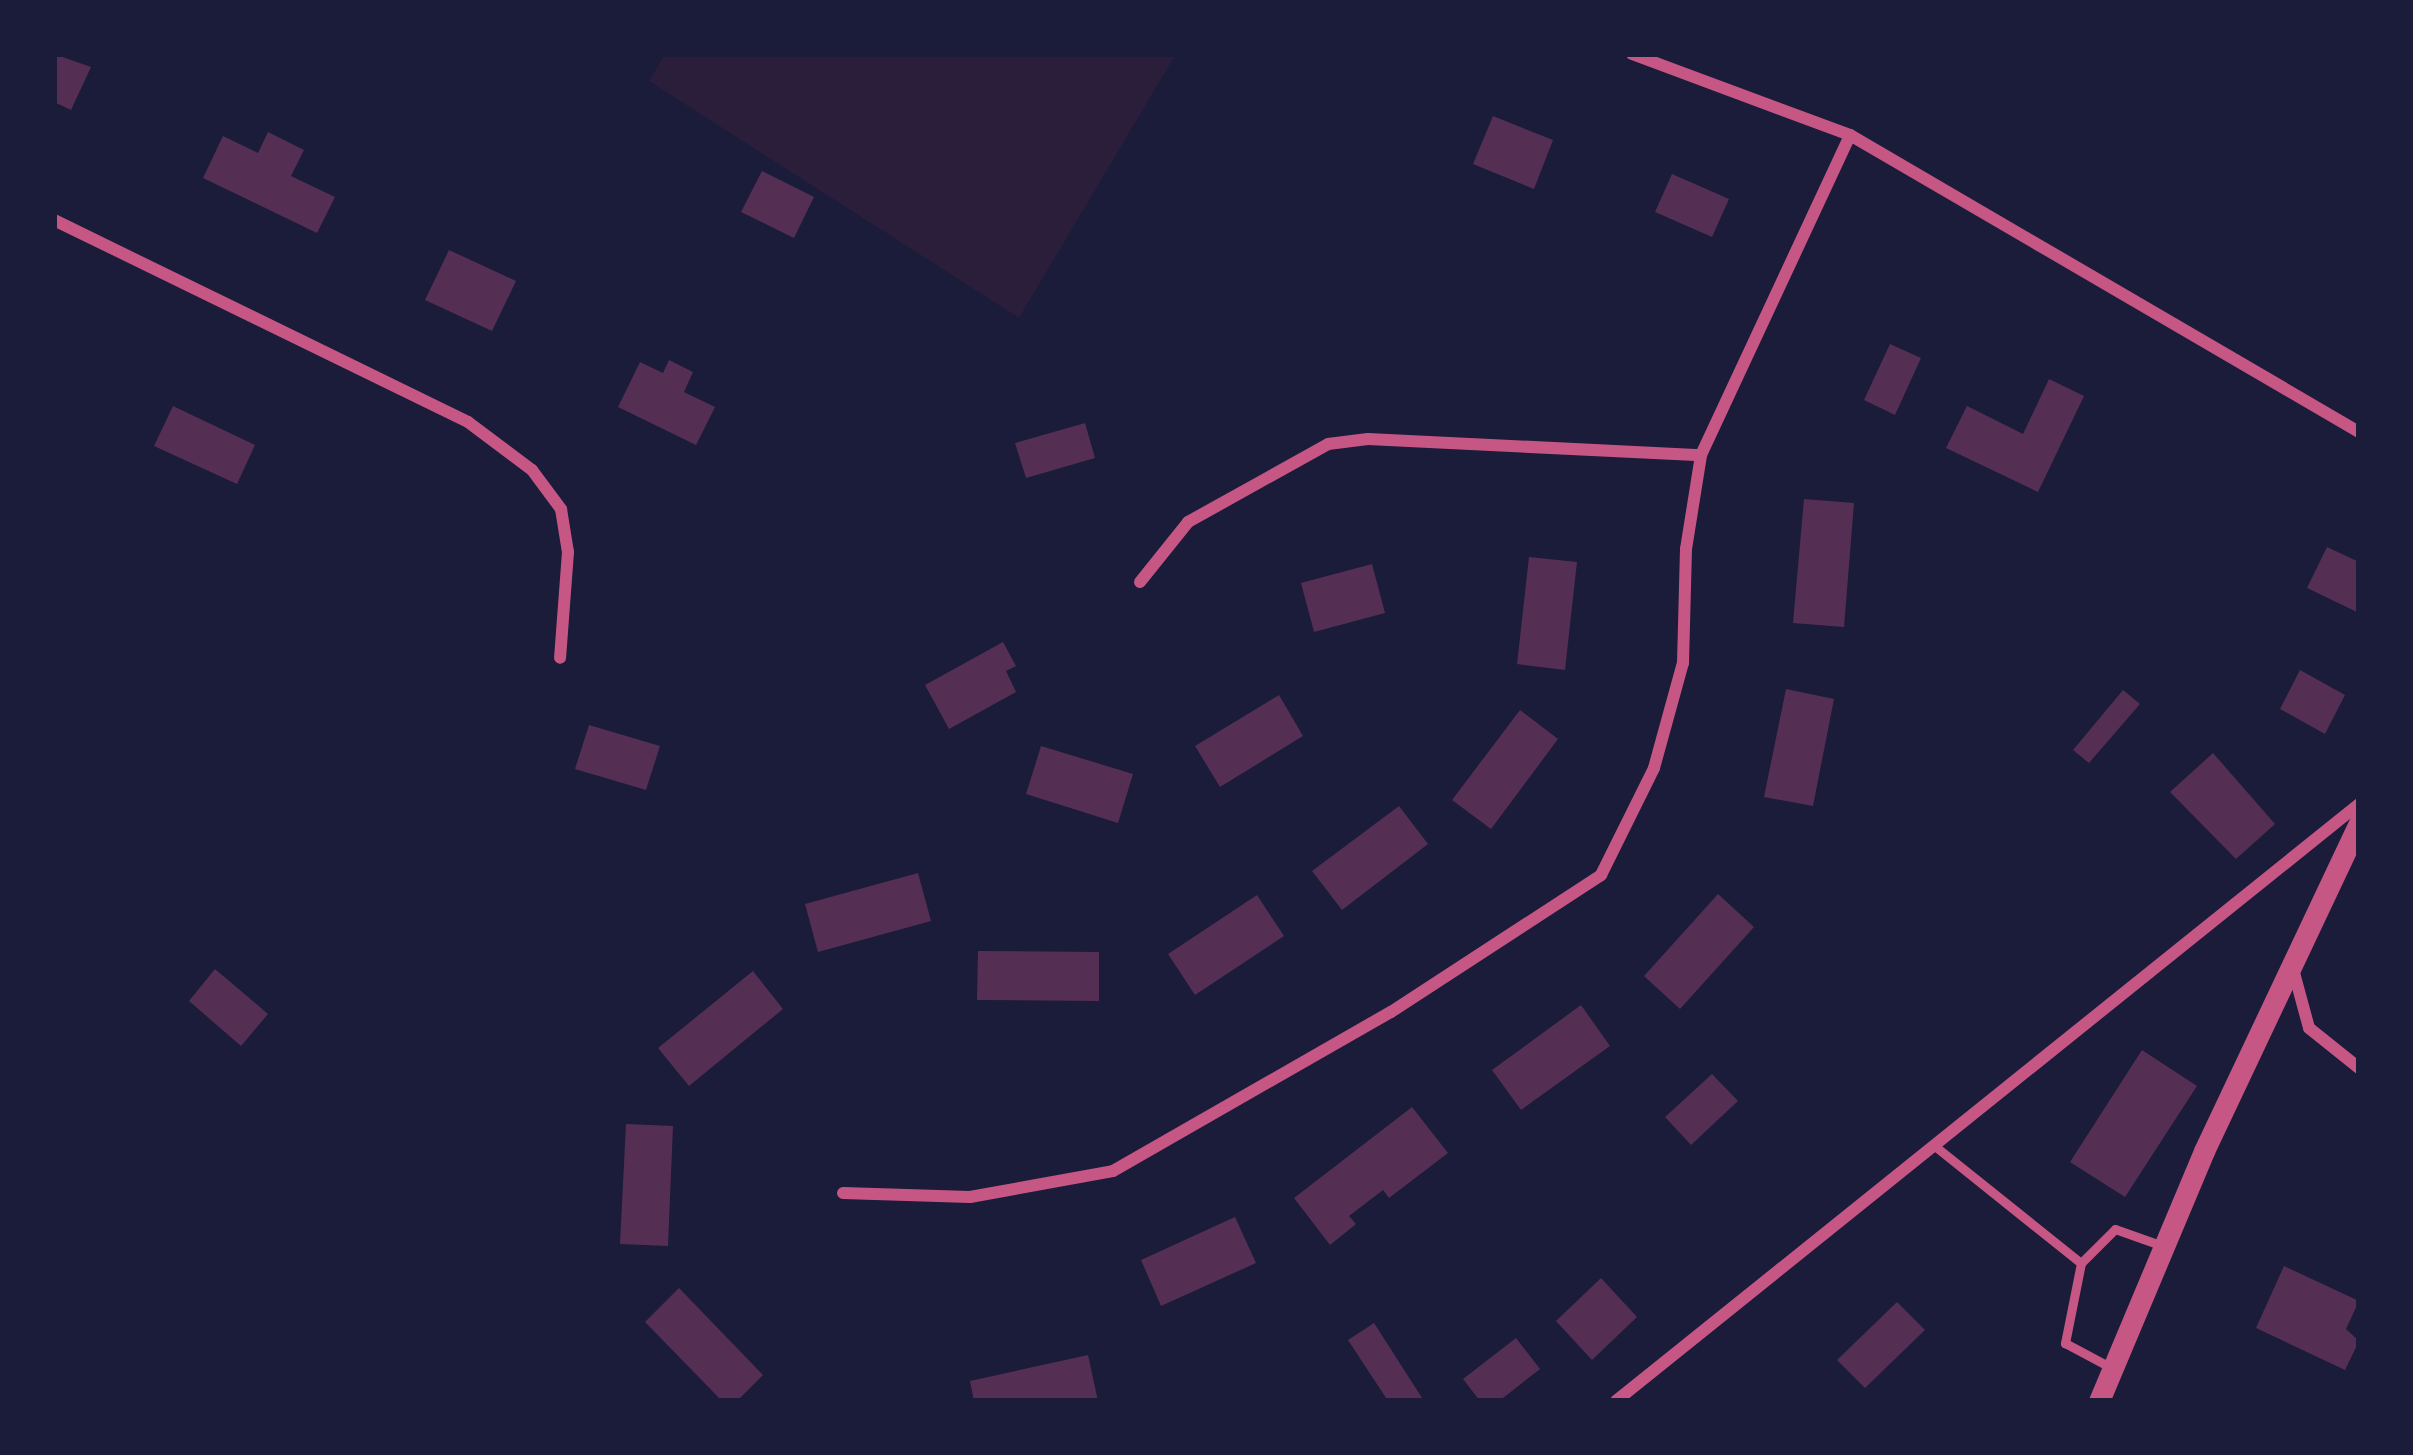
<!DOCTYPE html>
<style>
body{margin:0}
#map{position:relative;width:2413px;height:1455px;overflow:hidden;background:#1b1b3a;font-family:Rubik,sans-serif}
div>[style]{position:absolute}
.green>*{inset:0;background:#2a1e3b}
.building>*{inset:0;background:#542f53}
.service>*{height:9px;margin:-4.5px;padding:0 4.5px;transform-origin:4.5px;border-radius:4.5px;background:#c65784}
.minor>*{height:12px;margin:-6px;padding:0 6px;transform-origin:6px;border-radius:6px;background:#c65784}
.tertiary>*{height:21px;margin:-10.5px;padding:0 10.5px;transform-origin:10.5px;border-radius:10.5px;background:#c65784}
span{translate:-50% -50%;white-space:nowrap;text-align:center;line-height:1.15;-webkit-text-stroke:9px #1b1b3a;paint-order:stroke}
.frame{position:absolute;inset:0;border:57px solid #1b1b3a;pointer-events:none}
</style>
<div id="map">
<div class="green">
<div style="clip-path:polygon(665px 54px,1176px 54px,1019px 318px,649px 81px)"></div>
</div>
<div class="building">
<div style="clip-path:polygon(54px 54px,91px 67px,71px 110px,54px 102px)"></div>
<div style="clip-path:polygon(1493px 116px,1553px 140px,1534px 189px,1473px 164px)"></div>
<div style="clip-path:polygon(268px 132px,304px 150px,291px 176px,335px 197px,317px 233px,203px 178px,223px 136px,258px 153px)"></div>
<div style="clip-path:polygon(762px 171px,814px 197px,794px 238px,741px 212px)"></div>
<div style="clip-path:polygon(1672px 174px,1729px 199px,1712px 237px,1655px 212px)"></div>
<div style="clip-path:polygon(449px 250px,516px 281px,492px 331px,425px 300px)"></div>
<div style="clip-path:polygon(1890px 344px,1921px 358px,1895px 415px,1864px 400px)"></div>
<div style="clip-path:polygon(669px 360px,693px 372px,684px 392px,715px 407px,696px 445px,618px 407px,640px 362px,663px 373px)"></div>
<div style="clip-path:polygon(2049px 379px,2084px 396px,2038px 492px,1946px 448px,1967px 406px,2023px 434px)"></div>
<div style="clip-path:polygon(173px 406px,255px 445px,237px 484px,154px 446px)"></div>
<div style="clip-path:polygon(1085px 423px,1095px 458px,1026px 478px,1015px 443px)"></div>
<div style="clip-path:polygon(1804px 499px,1854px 503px,1844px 627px,1793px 623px)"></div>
<div style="clip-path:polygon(2327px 547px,2359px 562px,2359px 613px,2307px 588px)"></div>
<div style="clip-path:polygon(1529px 557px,1577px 562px,1565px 670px,1517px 664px)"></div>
<div style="clip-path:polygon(1372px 564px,1385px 613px,1314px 632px,1301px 583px)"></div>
<div style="clip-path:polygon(1003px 642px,1016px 666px,1006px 671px,1016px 692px,949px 729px,925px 685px)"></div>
<div style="clip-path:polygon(2300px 670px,2345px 695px,2325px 734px,2280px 709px)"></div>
<div style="clip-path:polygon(1786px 689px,1834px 699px,1813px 806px,1764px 797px)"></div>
<div style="clip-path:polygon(2123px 690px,2140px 704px,2089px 763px,2073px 750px)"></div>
<div style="clip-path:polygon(1279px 695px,1303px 736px,1220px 787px,1195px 746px)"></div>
<div style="clip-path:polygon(1520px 710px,1558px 739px,1491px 829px,1452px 800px)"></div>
<div style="clip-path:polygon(589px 725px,660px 746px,646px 790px,575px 769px)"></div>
<div style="clip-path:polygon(1041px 746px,1133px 774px,1118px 823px,1026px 794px)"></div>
<div style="clip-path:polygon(2213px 753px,2275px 824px,2236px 859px,2170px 792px)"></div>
<div style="clip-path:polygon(1399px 806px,1428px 844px,1342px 910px,1312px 871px)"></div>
<div style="clip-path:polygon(918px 873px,931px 921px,818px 952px,805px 904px)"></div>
<div style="clip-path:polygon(1718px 894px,1754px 927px,1680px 1009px,1644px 976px)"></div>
<div style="clip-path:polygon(1257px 895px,1284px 936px,1195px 995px,1168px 954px)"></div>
<div style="clip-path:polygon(978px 951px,1099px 952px,1099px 1001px,977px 1000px)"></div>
<div style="clip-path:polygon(215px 969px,268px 1014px,241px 1046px,189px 1001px)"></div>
<div style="clip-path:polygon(753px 971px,783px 1009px,689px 1086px,658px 1048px)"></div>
<div style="clip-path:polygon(1581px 1005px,1610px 1046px,1521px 1110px,1492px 1070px)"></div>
<div style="clip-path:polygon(2142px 1050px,2197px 1086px,2125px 1197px,2070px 1162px)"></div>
<div style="clip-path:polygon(1712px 1074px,1738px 1101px,1691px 1145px,1665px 1117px)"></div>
<div style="clip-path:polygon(1412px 1107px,1448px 1153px,1389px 1198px,1383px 1190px,1349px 1216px,1356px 1224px,1330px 1245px,1294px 1198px)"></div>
<div style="clip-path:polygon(626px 1124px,673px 1126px,668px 1246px,620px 1244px)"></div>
<div style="clip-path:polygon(1235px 1217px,1256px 1263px,1161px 1306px,1141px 1260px)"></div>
<div style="clip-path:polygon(2284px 1266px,2359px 1301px,2346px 1329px,2359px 1341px,2345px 1370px,2256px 1328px)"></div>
<div style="clip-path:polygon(1601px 1278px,1637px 1317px,1592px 1360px,1556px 1321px)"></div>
<div style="clip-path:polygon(679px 1288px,763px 1375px,737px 1401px,722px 1401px,645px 1322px)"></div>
<div style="clip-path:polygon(1897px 1302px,1925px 1330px,1865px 1388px,1837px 1360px)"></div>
<div style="clip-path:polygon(1374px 1323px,1424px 1401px,1388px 1401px,1348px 1340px)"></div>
<div style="clip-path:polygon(1516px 1338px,1540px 1369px,1499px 1401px,1480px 1401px,1463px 1379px)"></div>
<div style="clip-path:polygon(1088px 1355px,1098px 1401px,974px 1401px,970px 1381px)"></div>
</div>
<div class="service">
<div style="left:1936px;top:1147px;width:186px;rotate:38.7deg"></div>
<div style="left:2081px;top:1263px;width:82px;rotate:101.3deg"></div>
<div style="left:2065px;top:1343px;width:51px;rotate:28.1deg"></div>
<div style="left:2081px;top:1263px;width:48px;rotate:-45deg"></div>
<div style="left:2115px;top:1229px;width:48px;rotate:19.6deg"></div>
</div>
<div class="minor">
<div style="left:1632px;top:54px;width:233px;rotate:20.4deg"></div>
<div style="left:1850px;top:135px;width:589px;rotate:30.26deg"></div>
<div style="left:54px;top:220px;width:461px;rotate:26deg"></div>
<div style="left:468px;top:422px;width:80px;rotate:36.9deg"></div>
<div style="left:532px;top:470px;width:49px;rotate:53.4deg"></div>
<div style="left:561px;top:509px;width:44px;rotate:80.8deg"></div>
<div style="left:568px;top:552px;width:106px;rotate:94.3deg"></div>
<div style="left:1140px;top:582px;width:77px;rotate:-51.3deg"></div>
<div style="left:1188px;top:522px;width:160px;rotate:-29.1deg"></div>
<div style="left:1328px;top:444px;width:40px;rotate:-7.1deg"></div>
<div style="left:1368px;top:439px;width:333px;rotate:2.8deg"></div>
<div style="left:2293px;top:969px;width:61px;rotate:74.8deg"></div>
<div style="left:2309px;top:1028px;width:64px;rotate:38.7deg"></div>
<div style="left:843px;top:1193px;width:127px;rotate:1.8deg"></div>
<div style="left:970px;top:1197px;width:145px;rotate:-10.3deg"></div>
<div style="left:1113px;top:1171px;width:320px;rotate:-29.8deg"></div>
<div style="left:1391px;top:1012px;width:251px;rotate:-33.1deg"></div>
<div style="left:1601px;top:875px;width:119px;rotate:-63.6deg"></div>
<div style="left:1654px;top:768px;width:109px;rotate:-74.6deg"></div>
<div style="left:1683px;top:663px;width:114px;rotate:-88.5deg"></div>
<div style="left:1686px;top:549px;width:95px;rotate:-80.9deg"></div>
<div style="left:1701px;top:455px;width:353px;rotate:-65deg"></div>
<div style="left:1616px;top:1401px;width:953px;rotate:-38.78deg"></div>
</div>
<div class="tertiary">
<div style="left:2099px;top:1401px;width:271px;rotate:-67.2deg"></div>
<div style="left:2204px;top:1151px;width:363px;rotate:-64.7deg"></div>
</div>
<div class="frame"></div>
</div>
